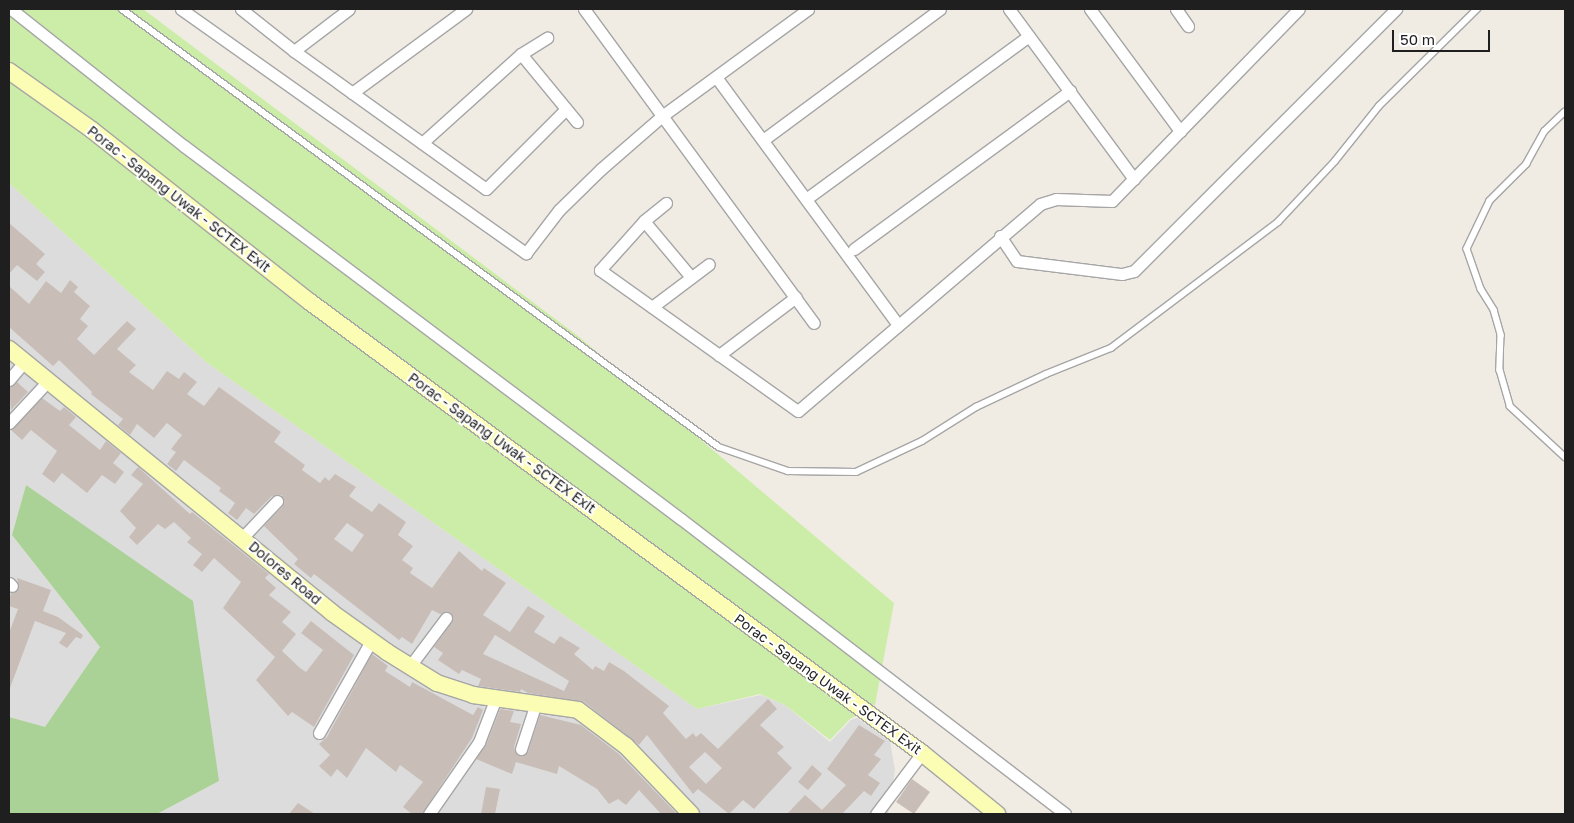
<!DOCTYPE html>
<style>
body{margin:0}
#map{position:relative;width:1574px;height:823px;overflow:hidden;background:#f0ece4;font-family:"Golos Text",sans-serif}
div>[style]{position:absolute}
.residential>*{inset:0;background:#dddcdc}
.grass>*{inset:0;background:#cceda7}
.forest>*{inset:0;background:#aad296}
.building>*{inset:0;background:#c8beb7}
.roads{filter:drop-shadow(1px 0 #a6a6a6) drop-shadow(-1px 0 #a6a6a6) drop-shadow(0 1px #a6a6a6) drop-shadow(0 -1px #a6a6a6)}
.lane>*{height:5.5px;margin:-2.75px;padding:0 2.75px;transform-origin:2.75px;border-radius:2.75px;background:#fff}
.street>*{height:11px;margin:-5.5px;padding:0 5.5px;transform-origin:5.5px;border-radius:5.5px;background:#fff}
.secondary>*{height:16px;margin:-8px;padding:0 8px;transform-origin:8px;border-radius:8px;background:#fcfdb5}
span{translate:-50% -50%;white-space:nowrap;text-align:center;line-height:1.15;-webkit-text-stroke:4px #fff;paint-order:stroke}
.street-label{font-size:14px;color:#1f1f1f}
.frame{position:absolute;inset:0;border:10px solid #1f1f1f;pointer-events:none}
.scale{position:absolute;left:1392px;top:30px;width:98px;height:22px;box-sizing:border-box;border:2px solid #1f1f1f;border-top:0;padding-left:6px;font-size:15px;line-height:18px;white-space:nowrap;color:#1f1f1f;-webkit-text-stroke:4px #fff;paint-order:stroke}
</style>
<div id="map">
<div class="residential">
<div style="clip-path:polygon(9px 183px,206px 362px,697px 709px,761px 695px,785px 705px,830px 742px,851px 720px,857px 718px,890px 741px,895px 770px,888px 814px,157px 814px,219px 781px,26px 485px,12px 535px,100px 647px,45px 728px,9px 717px)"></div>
</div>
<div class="grass">
<div style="clip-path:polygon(9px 9px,143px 9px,578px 336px,894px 603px,875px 705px,850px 719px,830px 740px,785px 705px,760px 694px,697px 709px,206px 362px,9px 183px)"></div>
</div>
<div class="forest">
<div style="clip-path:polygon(26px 485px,193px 601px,219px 781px,157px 814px,9px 814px,9px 717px,45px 727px,100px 647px,12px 535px)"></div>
</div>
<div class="building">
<div style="clip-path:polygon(9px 223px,45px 254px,36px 264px,45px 272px,37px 281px,17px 265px,9px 274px)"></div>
<div style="clip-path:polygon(evenodd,70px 280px,78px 287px,74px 292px,90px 306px,80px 319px,88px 326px,77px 339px,94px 355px,127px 321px,136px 329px,117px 349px,136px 365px,129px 372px,153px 390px,167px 371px,179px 379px,184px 372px,197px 382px,187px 394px,204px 406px,219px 387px,281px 432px,274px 442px,305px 465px,302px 470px,320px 483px,325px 477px,329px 481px,335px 474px,356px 487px,349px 496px,372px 512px,379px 503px,406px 522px,398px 535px,413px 546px,402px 560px,413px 568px,410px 573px,432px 588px,459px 551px,482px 571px,484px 568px,506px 583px,483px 615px,510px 632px,528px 606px,545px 616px,534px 632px,554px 644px,560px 636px,580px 648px,574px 654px,593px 670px,595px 666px,604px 671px,609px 662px,624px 671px,669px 706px,663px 713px,686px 739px,693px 733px,696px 737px,701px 733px,718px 749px,768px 699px,777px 709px,760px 725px,784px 747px,777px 753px,792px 768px,754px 809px,743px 800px,729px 814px,698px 789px,693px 794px,647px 735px,639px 745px,584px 702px,528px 693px,521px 689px,520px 692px,478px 686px,481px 679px,462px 670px,459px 674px,438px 660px,443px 653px,434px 647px,452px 622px,450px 612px,440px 614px,432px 610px,412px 644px,402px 637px,399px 640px,314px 574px,311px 578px,294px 564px,298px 559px,264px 526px,283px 506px,282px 495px,272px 496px,254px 514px,246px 508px,237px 520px,228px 513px,235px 503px,219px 491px,221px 488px,184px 460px,176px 471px,167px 464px,176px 452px,171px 449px,182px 435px,167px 423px,154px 438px,137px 424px,130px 435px,118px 425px,123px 419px,91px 394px,92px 392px,59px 360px,53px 366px,9px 327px,9px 286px,29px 304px,46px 281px,61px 293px,70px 280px,347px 523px,364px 535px,352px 552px,334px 539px,347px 523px,70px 280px,495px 635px,569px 681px,564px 691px,483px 654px,495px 635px,70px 280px,705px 752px,722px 768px,706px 784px,689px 767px,705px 752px)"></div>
<div style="clip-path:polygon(17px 382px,28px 392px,11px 410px,9px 387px)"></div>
<div style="clip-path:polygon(42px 398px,60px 411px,64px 407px,76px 417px,69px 425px,100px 450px,106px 441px,121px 453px,113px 463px,124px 472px,115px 484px,102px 475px,87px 493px,62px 473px,54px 483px,42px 474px,57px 451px,31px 430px,22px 440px,11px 430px)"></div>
<div style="clip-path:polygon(138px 467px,190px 514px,192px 512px,269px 574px,265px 578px,276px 588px,269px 595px,291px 612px,282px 622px,296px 634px,282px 651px,300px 668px,306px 672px,323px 650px,301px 633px,311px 621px,354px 655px,314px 727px,292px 712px,288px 716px,256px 680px,275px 657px,223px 608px,241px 582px,214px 558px,202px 572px,193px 565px,202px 554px,187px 542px,191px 538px,174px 522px,165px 529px,158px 524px,137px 545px,129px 537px,136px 528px,120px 511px,143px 484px,131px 475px)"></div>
<div style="clip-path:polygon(17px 578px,51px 590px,43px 611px,58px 617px,83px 635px,81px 639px,76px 637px,67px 648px,59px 643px,66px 633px,35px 621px,10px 688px,9px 633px,18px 609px,9px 606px,9px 601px,11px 593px,19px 588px)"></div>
<div style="clip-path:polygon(372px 654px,388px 666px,385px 671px,410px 687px,412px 682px,473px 715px,478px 707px,483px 710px,472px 738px,422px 814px,412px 814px,403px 807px,423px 782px,400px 765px,396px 772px,366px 748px,347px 778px,337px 769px,331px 777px,319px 766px,330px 755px,319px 744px,327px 737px)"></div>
<div style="clip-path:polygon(500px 709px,514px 711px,510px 722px,521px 724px,514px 747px,518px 756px,528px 752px,540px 715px,581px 725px,619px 754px,677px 814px,661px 814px,639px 790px,626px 805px,618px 799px,609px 804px,597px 789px,559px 766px,557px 774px,516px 762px,512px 774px,476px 759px,486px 745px)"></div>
<div style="clip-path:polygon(859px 725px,885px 741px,874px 755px,881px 759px,868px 775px,880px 783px,871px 796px,864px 791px,842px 814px,787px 814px,805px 795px,822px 810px,846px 785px,827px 769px)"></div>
<div style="clip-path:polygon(812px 765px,822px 774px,808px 790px,798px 782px)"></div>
<div style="clip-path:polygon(912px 779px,930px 792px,914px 814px,896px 802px)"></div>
<div style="clip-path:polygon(486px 787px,500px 789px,495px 814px,481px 814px)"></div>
<div style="clip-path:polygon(298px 803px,315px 814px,289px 814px)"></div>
</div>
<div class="roads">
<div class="lane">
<div style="left:122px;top:9px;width:740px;rotate:36.27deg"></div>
<div style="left:719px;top:447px;width:73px;rotate:19.2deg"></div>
<div style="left:788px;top:471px;width:68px;rotate:0.8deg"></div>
<div style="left:856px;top:472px;width:73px;rotate:-25.2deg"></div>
<div style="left:922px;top:441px;width:64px;rotate:-32.2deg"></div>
<div style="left:976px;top:407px;width:77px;rotate:-25.2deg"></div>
<div style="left:1046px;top:374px;width:70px;rotate:-21.8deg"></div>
<div style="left:1111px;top:348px;width:209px;rotate:-37deg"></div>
<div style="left:1278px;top:222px;width:83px;rotate:-46.9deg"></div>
<div style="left:1335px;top:161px;width:70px;rotate:-51.3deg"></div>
<div style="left:1379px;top:106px;width:138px;rotate:-44.7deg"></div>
<div style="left:1565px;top:112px;width:28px;rotate:136deg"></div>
<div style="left:1545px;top:131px;width:38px;rotate:119deg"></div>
<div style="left:1527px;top:164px;width:52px;rotate:135deg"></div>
<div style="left:1490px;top:201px;width:53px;rotate:115.6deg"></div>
<div style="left:1467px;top:249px;width:42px;rotate:70.7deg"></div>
<div style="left:1481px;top:289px;width:25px;rotate:58deg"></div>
<div style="left:1494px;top:310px;width:26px;rotate:74deg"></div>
<div style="left:1501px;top:335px;width:35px;rotate:92deg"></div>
<div style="left:1500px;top:370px;width:37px;rotate:74deg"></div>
<div style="left:1510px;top:406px;width:75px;rotate:42.8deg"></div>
</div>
<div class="street">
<div style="left:11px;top:9px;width:221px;rotate:38.4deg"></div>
<div style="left:184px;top:146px;width:621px;rotate:36.89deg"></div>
<div style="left:681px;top:519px;width:484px;rotate:37.5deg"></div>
<div style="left:181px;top:9px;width:423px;rotate:35.3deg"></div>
<div style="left:526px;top:253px;width:54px;rotate:-52.5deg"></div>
<div style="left:559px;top:210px;width:59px;rotate:-44.3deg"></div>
<div style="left:601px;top:169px;width:81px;rotate:-41deg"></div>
<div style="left:662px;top:116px;width:181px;rotate:-36.2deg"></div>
<div style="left:241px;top:9px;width:68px;rotate:38.4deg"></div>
<div style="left:294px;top:51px;width:236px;rotate:35.7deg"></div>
<div style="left:486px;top:189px;width:113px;rotate:-45deg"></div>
<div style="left:584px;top:9px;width:389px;rotate:53.8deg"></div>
<div style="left:1009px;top:9px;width:211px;rotate:53.7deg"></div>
<div style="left:1090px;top:9px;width:152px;rotate:53.6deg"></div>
<div style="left:1176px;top:9px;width:21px;rotate:55deg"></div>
<div style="left:294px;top:51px;width:69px;rotate:-37.4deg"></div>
<div style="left:521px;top:54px;width:88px;rotate:50.5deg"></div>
<div style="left:716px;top:77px;width:308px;rotate:53.7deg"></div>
<div style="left:352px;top:93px;width:142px;rotate:-36.4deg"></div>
<div style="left:763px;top:140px;width:220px;rotate:-36.5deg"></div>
<div style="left:422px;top:143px;width:133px;rotate:-42deg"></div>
<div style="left:521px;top:54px;width:31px;rotate:-32deg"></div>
<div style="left:806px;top:199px;width:276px;rotate:-36.2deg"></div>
<div style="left:666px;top:203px;width:28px;rotate:141deg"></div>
<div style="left:644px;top:221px;width:66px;rotate:131.9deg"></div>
<div style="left:600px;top:270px;width:243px;rotate:35.5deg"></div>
<div style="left:798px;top:411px;width:318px;rotate:-40.5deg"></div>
<div style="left:1040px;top:204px;width:17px;rotate:-17deg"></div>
<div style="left:1056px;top:199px;width:56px;rotate:2deg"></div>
<div style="left:1112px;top:201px;width:268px;rotate:-45.8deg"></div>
<div style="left:644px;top:221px;width:73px;rotate:50deg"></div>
<div style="left:1000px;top:236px;width:30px;rotate:56deg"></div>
<div style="left:1017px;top:261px;width:106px;rotate:7.1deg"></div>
<div style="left:1122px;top:274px;width:12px;rotate:-14deg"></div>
<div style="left:1134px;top:271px;width:371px;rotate:-45deg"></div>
<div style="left:854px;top:249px;width:268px;rotate:-36.2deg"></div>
<div style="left:652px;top:307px;width:71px;rotate:-37deg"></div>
<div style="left:719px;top:355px;width:96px;rotate:-37deg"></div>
<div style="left:9px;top:380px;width:23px;rotate:-50deg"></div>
<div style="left:9px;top:423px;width:57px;rotate:-47.1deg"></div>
<div style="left:242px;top:538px;width:51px;rotate:-46.6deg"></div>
<div style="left:9px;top:583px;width:4px;rotate:45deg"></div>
<div style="left:410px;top:666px;width:60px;rotate:-53.1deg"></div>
<div style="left:319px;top:733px;width:106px;rotate:-60.5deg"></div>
<div style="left:521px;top:749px;width:48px;rotate:-71.9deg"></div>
<div style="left:429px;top:814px;width:88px;rotate:-55.2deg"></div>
<div style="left:479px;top:742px;width:45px;rotate:-69.1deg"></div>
<div style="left:876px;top:814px;width:76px;rotate:-53deg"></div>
</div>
<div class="secondary">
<div style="left:9px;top:71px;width:102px;rotate:35.4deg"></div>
<div style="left:92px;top:130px;width:278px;rotate:38.3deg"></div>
<div style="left:310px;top:302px;width:760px;rotate:36.39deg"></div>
<div style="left:922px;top:753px;width:97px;rotate:39.1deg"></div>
<div style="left:9px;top:349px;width:416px;rotate:39.2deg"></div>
<div style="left:331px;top:612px;width:69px;rotate:35.5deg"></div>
<div style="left:387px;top:652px;width:59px;rotate:31.8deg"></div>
<div style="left:437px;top:683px;width:38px;rotate:18deg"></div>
<div style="left:473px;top:695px;width:106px;rotate:8.1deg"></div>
<div style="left:578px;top:710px;width:60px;rotate:36.9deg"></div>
<div style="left:626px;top:746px;width:94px;rotate:46.3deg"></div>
</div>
</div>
<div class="street-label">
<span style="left:179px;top:199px;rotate:38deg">Porac - Sapang Uwak - SCTEX Exit</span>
<span style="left:502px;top:443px;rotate:36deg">Porac - Sapang Uwak - SCTEX Exit</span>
<span style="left:285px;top:573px;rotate:40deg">Dolores Road</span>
<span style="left:828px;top:684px;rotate:36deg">Porac - Sapang Uwak - SCTEX Exit</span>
</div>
<div class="frame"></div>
<div class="scale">50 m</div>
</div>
